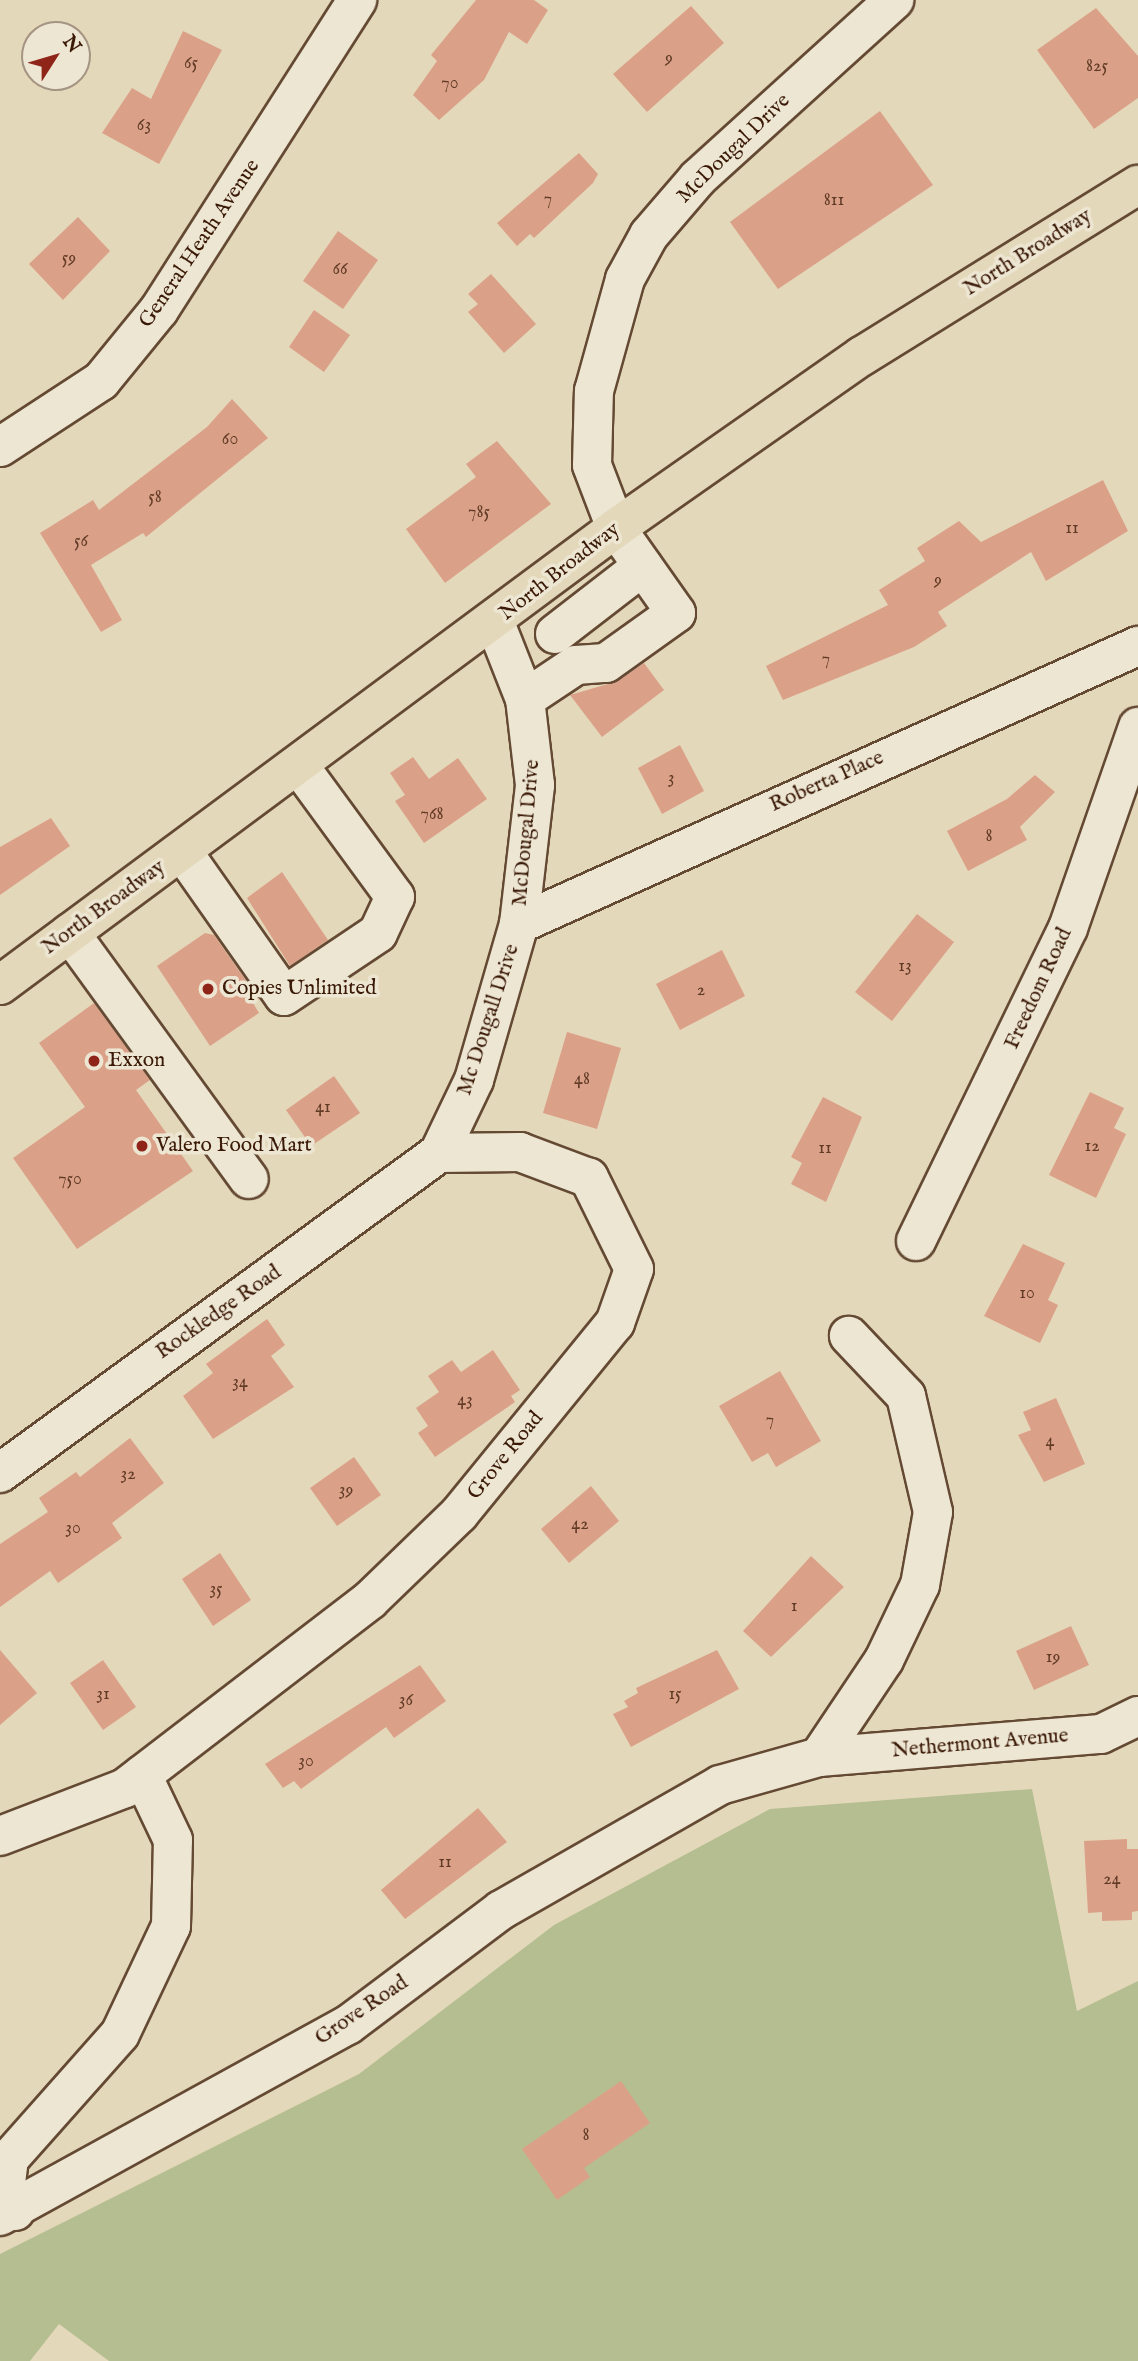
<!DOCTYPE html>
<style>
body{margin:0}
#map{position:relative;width:1138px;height:2361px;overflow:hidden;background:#e4d8bb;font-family:"IM FELL English",serif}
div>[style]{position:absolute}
.green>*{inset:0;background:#b5be90}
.building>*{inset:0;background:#dba188}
.roads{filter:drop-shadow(2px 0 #644933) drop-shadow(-2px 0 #644933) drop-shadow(0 2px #644933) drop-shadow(0 -2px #644933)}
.minor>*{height:38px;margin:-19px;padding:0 19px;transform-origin:19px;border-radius:19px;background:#ede6d3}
.major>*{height:38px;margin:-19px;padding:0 19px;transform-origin:19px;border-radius:19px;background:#e4d8bb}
.dots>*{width:19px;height:19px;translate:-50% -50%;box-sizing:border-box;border:4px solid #ede6d3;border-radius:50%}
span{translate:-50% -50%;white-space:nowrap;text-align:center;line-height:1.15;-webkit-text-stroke:7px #ede6d3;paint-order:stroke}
.number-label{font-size:18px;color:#623b26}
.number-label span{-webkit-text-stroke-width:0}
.street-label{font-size:21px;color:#3a1906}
.poi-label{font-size:21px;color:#3a1906}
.left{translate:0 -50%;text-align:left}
.north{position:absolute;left:21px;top:21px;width:70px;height:70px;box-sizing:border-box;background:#ede6d3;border:2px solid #a59481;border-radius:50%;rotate:53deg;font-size:19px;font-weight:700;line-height:28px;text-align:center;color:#3a1906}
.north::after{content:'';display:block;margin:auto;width:24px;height:32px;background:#8f2418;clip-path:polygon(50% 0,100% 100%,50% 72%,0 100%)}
</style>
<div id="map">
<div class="green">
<div style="clip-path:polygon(1032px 1789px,1077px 2011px,1138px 1981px,1138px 2361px,109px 2361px,59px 2324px,30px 2361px,0 2361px,0 2254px,359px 2074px,554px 1925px,770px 1809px)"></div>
</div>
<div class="building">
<div style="clip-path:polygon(476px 0,534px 0,548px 10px,527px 44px,509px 32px,484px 80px,439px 120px,413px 95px,437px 61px,431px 55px)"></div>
<div style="clip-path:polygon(691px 6px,724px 43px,647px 112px,613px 74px)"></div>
<div style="clip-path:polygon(1096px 8px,1138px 56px,1138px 98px,1094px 129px,1037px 50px)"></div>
<div style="clip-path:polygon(183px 31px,222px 50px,159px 164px,102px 133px,132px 88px,151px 99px)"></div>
<div style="clip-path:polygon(880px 111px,933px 185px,778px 289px,730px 222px)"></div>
<div style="clip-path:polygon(579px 153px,598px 174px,593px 183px,534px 238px,530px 234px,517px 246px,497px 223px)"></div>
<div style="clip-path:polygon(78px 217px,110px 251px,63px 300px,29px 264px)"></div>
<div style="clip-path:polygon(338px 231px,378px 260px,343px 309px,303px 281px)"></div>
<div style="clip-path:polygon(491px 274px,536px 324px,504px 353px,468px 312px,478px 304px,468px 294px)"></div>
<div style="clip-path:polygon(314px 310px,350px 335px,324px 372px,289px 347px)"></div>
<div style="clip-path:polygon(232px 399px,268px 438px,146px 537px,143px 533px,91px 565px,122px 620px,101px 632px,40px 533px,93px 500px,99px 510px,207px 427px)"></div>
<div style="clip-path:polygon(497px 441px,551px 504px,445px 583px,406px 529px,476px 477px,466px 464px)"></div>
<div style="clip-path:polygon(1103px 480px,1128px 531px,1046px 581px,1031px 552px,938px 612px,947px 626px,914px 647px,783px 700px,766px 666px,888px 605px,879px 590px,925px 561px,917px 548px,959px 521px,981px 542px)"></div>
<div style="clip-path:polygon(644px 663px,664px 690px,602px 737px,570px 695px,618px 681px)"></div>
<div style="clip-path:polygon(680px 745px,704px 791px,662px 814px,638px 768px)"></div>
<div style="clip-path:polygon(413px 757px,429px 779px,458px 758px,487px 799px,424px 843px,395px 801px,405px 795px,390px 773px)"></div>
<div style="clip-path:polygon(1035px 775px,1055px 792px,1020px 827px,1027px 840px,968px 871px,947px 831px,1007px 799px)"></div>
<div style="clip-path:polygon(51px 818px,70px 846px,0 895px,0 847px)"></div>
<div style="clip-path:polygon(282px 872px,328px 940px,290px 966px,247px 898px)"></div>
<div style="clip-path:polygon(917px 914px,954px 942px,892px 1021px,855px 992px)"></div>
<div style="clip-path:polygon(205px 933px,214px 935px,259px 999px,253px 1003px,259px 1013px,210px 1046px,157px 966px)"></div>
<div style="clip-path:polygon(722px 950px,745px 996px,680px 1030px,656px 984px)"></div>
<div style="clip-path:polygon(94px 1003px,150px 1080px,136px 1090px,193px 1171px,77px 1249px,13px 1158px,85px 1107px,39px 1043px)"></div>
<div style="clip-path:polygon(567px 1032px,621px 1048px,597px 1129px,543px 1113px)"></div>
<div style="clip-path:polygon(334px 1076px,360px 1113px,311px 1146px,286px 1110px)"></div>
<div style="clip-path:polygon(1090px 1092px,1124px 1108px,1114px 1128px,1126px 1134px,1096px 1198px,1049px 1175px)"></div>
<div style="clip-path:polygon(823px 1097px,862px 1117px,826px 1202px,791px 1184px,802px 1163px,791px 1157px)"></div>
<div style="clip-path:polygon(1023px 1244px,1065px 1263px,1048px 1300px,1058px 1305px,1040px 1343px,984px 1316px)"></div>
<div style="clip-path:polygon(267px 1319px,285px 1345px,271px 1356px,294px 1387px,213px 1439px,183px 1396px,213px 1373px,206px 1364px)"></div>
<div style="clip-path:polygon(493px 1350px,520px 1390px,511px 1396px,515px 1402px,435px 1457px,418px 1433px,428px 1426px,416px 1408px,439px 1392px,428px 1376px,452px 1360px,461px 1372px)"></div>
<div style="clip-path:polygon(780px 1371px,821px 1441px,776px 1467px,768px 1453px,752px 1462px,719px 1406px)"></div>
<div style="clip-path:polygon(1056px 1398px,1085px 1464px,1044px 1482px,1018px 1435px,1031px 1430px,1023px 1412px)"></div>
<div style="clip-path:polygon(130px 1438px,164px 1483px,112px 1523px,122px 1538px,58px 1583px,50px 1571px,0 1607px,0 1544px,48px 1512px,39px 1498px,76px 1472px,80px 1477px)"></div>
<div style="clip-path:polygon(354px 1457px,381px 1495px,337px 1526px,310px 1488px)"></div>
<div style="clip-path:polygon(591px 1486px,619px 1521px,569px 1563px,541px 1529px)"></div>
<div style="clip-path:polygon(220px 1553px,251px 1600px,213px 1626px,182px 1579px)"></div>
<div style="clip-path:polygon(811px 1556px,844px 1587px,771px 1657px,743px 1631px)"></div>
<div style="clip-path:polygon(1071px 1626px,1089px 1665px,1034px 1690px,1016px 1651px)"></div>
<div style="clip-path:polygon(0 1650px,37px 1693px,0 1725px)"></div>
<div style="clip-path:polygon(717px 1650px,739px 1689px,631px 1747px,613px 1714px,628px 1707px,624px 1701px,638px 1693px,636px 1688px)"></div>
<div style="clip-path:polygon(103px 1660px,136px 1707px,103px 1730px,70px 1683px)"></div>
<div style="clip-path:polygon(420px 1665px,446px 1701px,394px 1738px,386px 1727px,301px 1789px,294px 1781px,283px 1788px,265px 1764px)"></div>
<div style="clip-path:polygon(478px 1808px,507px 1842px,405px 1919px,381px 1890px)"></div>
<div style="clip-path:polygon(1127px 1839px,1127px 1849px,1138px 1849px,1138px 1911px,1132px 1912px,1132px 1920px,1102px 1921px,1102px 1912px,1088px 1913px,1084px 1841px)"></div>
<div style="clip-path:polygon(621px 2081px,650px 2123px,584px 2168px,590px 2177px,557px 2200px,522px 2149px)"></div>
</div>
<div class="roads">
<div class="minor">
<div style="left:0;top:447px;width:121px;rotate:-33.2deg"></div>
<div style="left:101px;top:381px;width:92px;rotate:-50.8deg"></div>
<div style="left:159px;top:310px;width:368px;rotate:-57.4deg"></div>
<div style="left:555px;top:634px;width:111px;rotate:-37.7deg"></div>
<div style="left:525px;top:699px;width:61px;rotate:-33.7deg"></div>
<div style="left:576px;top:665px;width:30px;rotate:-4deg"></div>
<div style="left:606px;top:663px;width:86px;rotate:-35.5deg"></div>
<div style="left:676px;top:613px;width:104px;rotate:-125.2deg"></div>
<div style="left:616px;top:528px;width:67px;rotate:-110.9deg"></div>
<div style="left:592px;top:465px;width:74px;rotate:-88.5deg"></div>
<div style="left:594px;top:391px;width:116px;rotate:-74.5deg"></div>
<div style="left:625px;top:279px;width:50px;rotate:-61.4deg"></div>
<div style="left:649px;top:235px;width:75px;rotate:-49.3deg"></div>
<div style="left:698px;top:178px;width:265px;rotate:-42.2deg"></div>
<div style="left:182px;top:851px;width:177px;rotate:54.9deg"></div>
<div style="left:284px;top:996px;width:113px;rotate:-33.8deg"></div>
<div style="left:378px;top:933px;width:40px;rotate:-65deg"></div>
<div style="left:395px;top:897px;width:162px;rotate:-126.2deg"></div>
<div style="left:519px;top:924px;width:679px;rotate:-24.19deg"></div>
<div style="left:70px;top:933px;width:304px;rotate:54deg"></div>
<div style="left:916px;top:1241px;width:348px;rotate:-64.1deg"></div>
<div style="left:1068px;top:928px;width:213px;rotate:-70.8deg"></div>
<div style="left:0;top:1473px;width:543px;rotate:-36.09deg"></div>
<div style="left:439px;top:1153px;width:81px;rotate:-64.4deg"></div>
<div style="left:474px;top:1080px;width:162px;rotate:-73.9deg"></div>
<div style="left:519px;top:924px;width:140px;rotate:-83.4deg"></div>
<div style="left:535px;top:785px;width:87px;rotate:-96.6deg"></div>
<div style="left:525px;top:699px;width:82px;rotate:-111.5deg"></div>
<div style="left:819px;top:1757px;width:117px;rotate:-56.2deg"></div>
<div style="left:884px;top:1660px;width:83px;rotate:-64.4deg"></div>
<div style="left:920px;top:1585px;width:74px;rotate:-79.9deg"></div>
<div style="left:933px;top:1512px;width:119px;rotate:-103.1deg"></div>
<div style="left:906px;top:1396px;width:83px;rotate:-133.5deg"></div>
<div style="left:0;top:1836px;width:134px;rotate:-21deg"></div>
<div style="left:125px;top:1788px;width:309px;rotate:-37.5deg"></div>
<div style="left:370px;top:1600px;width:124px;rotate:-44deg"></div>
<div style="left:459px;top:1514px;width:247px;rotate:-50.8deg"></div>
<div style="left:615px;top:1323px;width:57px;rotate:-70.6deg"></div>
<div style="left:634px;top:1269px;width:102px;rotate:-116.3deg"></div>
<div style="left:589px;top:1178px;width:74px;rotate:-159.4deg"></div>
<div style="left:520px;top:1152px;width:81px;rotate:179.3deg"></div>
<div style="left:15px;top:2211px;width:29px;rotate:-108deg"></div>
<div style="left:6px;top:2183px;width:24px;rotate:-83deg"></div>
<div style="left:9px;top:2159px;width:167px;rotate:-48.4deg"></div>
<div style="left:120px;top:2034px;width:119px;rotate:-64.7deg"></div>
<div style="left:171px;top:1926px;width:86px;rotate:-88.7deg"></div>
<div style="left:173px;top:1840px;width:72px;rotate:-115.5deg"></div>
<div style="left:0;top:2216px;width:397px;rotate:-28.8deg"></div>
<div style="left:348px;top:2025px;width:191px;rotate:-36.9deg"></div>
<div style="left:501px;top:1910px;width:252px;rotate:-29.7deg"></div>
<div style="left:720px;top:1785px;width:103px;rotate:-15.8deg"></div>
<div style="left:819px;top:1757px;width:283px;rotate:-4.7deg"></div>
<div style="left:1101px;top:1734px;width:41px;rotate:-25.9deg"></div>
</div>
<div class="major">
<div style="left:0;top:985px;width:767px;rotate:-36.57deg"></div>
<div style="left:616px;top:528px;width:300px;rotate:-35deg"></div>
<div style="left:862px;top:356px;width:325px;rotate:-31.8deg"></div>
</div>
</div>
<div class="dots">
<div style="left:208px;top:989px;background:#8f2418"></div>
<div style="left:94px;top:1061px;background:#8f2418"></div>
<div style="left:142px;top:1146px;background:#8f2418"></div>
</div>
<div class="number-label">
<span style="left:669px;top:59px">9</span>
<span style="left:191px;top:64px">65</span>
<span style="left:1097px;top:67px">825</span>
<span style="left:450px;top:84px">70</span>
<span style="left:144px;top:126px">63</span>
<span style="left:548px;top:200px">7</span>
<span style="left:834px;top:201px">811</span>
<span style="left:69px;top:259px">59</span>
<span style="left:340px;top:270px">66</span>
<span style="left:230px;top:440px">60</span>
<span style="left:155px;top:498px">58</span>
<span style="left:479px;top:513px">785</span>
<span style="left:1072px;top:529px">11</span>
<span style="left:81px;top:542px">56</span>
<span style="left:938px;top:581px">9</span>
<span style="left:826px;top:660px">7</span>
<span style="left:671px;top:779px">3</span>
<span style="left:432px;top:815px">768</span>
<span style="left:989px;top:837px">8</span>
<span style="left:905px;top:967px">13</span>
<span style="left:701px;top:991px">2</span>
<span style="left:582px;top:1080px">48</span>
<span style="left:323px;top:1108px">41</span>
<span style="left:1092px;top:1147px">12</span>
<span style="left:825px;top:1149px">11</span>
<span style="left:70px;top:1180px">750</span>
<span style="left:1027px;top:1294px">10</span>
<span style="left:240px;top:1383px">34</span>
<span style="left:465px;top:1401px">43</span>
<span style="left:770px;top:1421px">7</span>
<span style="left:1050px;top:1442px">4</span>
<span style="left:128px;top:1475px">32</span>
<span style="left:346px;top:1491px">39</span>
<span style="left:580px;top:1525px">42</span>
<span style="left:73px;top:1529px">30</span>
<span style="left:216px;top:1590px">35</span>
<span style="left:794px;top:1607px">1</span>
<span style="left:1053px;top:1658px">19</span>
<span style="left:103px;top:1695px">31</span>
<span style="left:675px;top:1695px">15</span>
<span style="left:406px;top:1701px">36</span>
<span style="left:306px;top:1762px">30</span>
<span style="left:445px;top:1863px">11</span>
<span style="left:1112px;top:1880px">24</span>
<span style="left:586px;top:2136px">8</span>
</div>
<div class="street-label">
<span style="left:734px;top:149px;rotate:-44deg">McDougal Drive</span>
<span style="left:200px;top:244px;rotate:-56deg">General Heath Avenue</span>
<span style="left:1028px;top:253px;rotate:-32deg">North Broadway</span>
<span style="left:560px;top:572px;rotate:-38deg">North Broadway</span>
<span style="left:827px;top:782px;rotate:-24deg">Roberta Place</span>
<span style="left:527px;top:833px;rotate:-85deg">McDougal Drive</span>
<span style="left:104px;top:908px;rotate:-36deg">North Broadway</span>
<span style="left:1039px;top:989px;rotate:-65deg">Freedom Road</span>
<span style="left:489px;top:1020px;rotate:-72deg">Mc Dougall Drive</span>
<span style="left:219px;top:1313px;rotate:-35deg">Rockledge Road</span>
<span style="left:506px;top:1456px;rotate:-51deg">Grove Road</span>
<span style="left:980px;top:1744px;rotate:-5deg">Nethermont Avenue</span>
<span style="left:362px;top:2011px;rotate:-34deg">Grove Road</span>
</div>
<div class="poi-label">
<span class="left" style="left:222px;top:989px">Copies Unlimited</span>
<span class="left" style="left:108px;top:1061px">Exxon</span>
<span class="left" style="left:156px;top:1146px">Valero Food Mart</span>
</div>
<div class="north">N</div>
</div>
